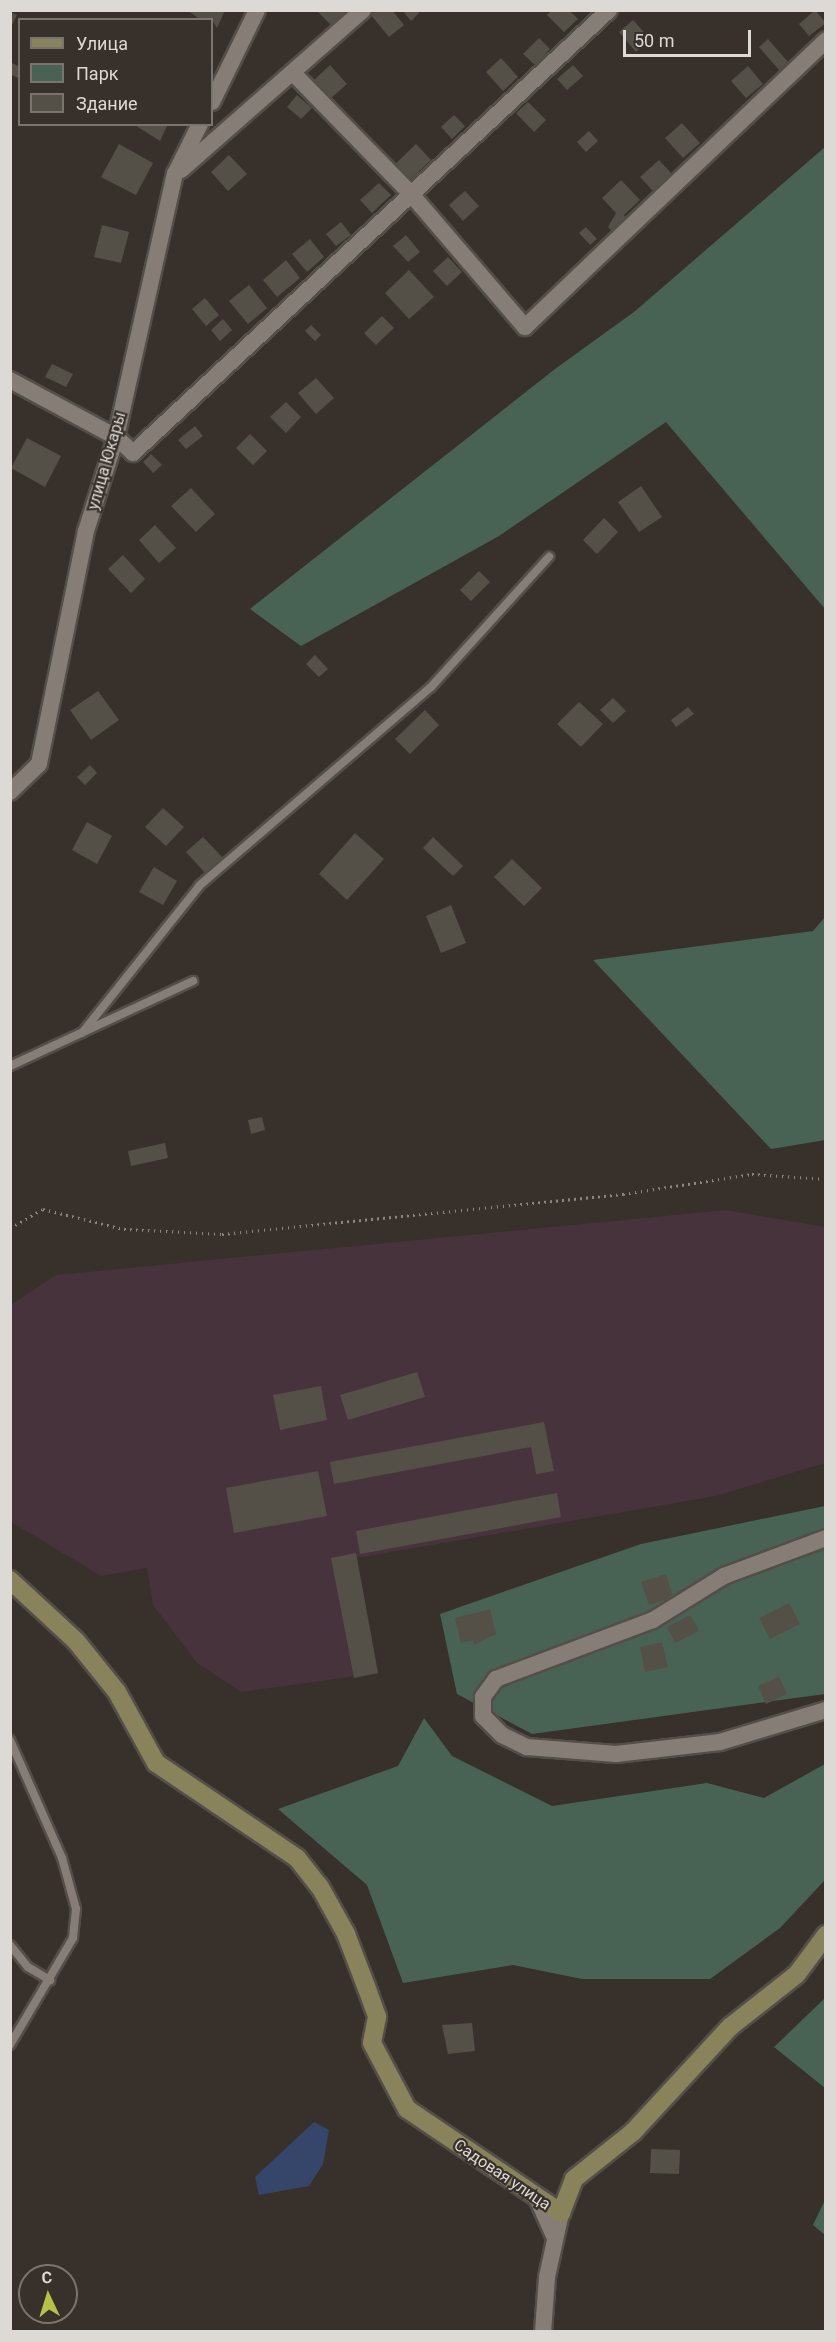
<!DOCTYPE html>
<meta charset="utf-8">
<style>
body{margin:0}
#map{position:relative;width:836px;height:2342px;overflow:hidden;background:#38302a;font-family:Roboto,sans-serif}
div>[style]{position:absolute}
.industrial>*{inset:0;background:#46333b}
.green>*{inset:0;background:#486354}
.water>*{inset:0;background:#36466a}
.building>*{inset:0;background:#555047}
.path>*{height:3px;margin-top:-1.5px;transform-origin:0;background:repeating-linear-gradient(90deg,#8c8681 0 1.5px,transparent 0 6px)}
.roads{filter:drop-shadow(2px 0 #544e49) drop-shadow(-2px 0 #544e49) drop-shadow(0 2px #544e49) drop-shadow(0 -2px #544e49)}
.lane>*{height:8px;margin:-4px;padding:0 4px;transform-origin:4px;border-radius:4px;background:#867e76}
.street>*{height:16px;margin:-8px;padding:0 8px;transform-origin:8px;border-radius:8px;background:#867e76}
.secondary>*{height:18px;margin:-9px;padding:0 9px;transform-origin:9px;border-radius:9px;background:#88835b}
span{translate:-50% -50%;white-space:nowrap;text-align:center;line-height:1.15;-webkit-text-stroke:4.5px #38302a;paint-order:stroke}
.street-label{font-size:16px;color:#ddd9d5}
.frame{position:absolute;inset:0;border:12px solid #ddd9d5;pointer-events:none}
.legend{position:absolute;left:18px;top:18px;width:195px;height:108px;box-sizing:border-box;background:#38302a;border:2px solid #7a746e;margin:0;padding:8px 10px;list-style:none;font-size:18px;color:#ddd9d5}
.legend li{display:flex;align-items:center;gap:12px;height:30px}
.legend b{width:30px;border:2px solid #7a746e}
.north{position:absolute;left:18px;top:2264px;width:60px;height:60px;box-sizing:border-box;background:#38302a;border:2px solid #7a746e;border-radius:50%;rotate:356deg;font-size:16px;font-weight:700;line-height:24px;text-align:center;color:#ddd9d5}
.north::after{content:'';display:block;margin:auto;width:21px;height:27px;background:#b5c249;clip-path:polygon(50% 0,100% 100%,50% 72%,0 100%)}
.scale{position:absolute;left:623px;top:30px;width:128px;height:27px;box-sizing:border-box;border:3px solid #ddd9d5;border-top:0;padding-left:8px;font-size:18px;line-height:21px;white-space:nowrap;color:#ddd9d5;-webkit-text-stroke:4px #38302a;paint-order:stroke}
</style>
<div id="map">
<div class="industrial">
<div style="clip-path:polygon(726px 1210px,825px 1227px,825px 1463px,716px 1496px,357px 1558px,378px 1673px,241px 1692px,197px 1663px,153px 1605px,147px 1568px,101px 1576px,11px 1522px,11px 1305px,56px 1275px)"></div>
</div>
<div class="green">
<div style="clip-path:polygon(825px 147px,825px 609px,666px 422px,499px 536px,301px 646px,250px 609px,555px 369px,634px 312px)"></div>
<div style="clip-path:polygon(825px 917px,825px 1140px,771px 1149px,593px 960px,813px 931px)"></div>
<div style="clip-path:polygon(825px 1506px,825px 1694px,532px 1734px,457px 1694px,440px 1614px,641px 1544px)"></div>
<div style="clip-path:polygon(424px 1718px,452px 1756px,552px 1806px,707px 1783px,764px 1798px,825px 1764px,825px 1880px,780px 1928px,710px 1979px,582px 1979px,513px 1965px,403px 1983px,367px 1885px,278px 1809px,398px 1766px)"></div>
<div style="clip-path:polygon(825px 1998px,825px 2088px,774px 2047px)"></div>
<div style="clip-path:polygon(825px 2200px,825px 2235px,813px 2225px)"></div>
</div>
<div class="water">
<div style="clip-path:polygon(314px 2122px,329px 2130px,323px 2164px,309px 2186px,259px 2195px,255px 2177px)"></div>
</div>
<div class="building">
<div style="clip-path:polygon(187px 10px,225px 10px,217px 28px,212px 20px,201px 20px)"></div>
<div style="clip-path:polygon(316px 10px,342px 10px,346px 15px,334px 28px)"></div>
<div style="clip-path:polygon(376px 10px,392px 10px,404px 25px,389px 37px,371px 15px)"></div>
<div style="clip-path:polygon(402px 10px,417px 10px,419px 13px,411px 21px)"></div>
<div style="clip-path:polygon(552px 10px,569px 10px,578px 19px,564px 32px,547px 15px)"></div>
<div style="clip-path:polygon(815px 10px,826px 23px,809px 36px,799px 24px)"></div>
<div style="clip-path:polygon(10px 12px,17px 15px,12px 25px,10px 25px)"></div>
<div style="clip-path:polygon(633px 20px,650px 39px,636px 52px,619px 32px)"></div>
<div style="clip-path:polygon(539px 38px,550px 49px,535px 65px,523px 54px)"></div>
<div style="clip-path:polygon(768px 39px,788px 62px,779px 70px,759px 47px)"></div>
<div style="clip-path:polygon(501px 58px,518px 77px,503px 91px,486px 72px)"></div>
<div style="clip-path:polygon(10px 62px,20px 67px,20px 79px,10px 74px)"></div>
<div style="clip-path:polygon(330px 65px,347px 84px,330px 99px,313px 81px)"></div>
<div style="clip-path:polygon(573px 65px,583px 76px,567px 90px,557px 79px)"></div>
<div style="clip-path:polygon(748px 66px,763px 84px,746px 98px,731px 81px)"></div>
<div style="clip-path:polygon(297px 95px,312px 108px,301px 119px,287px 107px)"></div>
<div style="clip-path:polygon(528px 102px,546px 120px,534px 132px,516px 113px)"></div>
<div style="clip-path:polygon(454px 115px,465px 126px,452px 139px,441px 127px)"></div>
<div style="clip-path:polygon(682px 123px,700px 143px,683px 158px,665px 138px)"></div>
<div style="clip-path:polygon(133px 124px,168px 124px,160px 141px)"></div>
<div style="clip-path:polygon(589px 131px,598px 141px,586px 152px,577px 142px)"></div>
<div style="clip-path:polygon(119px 144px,153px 163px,136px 195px,101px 177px)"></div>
<div style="clip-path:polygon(416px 144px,431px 160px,404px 186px,389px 170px)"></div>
<div style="clip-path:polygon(229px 155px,247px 174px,228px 191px,211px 172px)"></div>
<div style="clip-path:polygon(659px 160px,672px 174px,653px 191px,640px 177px)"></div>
<div style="clip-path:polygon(621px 180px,640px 200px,624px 215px,631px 223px,615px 235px,608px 227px,616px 213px,602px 198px)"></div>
<div style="clip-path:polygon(379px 183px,391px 195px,372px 213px,360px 200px)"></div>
<div style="clip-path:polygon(465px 191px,479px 206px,463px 221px,449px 205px)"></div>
<div style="clip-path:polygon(341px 222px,351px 235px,336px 246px,326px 234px)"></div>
<div style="clip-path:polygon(102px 225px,129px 232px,121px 263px,94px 257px)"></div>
<div style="clip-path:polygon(586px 227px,597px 239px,590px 245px,579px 233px)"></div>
<div style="clip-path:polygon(406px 235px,420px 252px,408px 262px,393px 246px)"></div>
<div style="clip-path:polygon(310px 239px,324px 257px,307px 272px,292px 254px)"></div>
<div style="clip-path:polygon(448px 257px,462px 272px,447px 286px,433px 271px)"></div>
<div style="clip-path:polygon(286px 260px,300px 278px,277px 297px,263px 280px)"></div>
<div style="clip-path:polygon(409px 270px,434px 297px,409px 319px,385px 293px)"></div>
<div style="clip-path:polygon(249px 285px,267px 308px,248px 324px,229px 301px)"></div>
<div style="clip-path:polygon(205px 298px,219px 315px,206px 326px,192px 309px)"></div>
<div style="clip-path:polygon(382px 316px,394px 328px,376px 345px,364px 333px)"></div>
<div style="clip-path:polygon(223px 319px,232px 330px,220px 341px,211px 330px)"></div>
<div style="clip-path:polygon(311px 325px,321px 335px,315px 341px,305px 331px)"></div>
<div style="clip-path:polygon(52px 364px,73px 374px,66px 387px,45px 377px)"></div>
<div style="clip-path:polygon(316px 378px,334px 398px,316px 414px,298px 393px)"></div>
<div style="clip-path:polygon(286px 402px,301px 417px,286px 433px,270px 417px)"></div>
<div style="clip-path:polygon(195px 426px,203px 436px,186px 449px,178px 440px)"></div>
<div style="clip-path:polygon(250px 434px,267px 451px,253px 465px,236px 448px)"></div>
<div style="clip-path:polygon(27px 438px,61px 456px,45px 487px,11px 468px)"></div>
<div style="clip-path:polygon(151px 454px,162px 465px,153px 473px,143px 462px)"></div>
<div style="clip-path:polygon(641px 486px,662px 517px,639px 532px,618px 502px)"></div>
<div style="clip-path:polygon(191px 488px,215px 514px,196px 532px,171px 506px)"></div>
<div style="clip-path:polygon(604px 518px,618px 532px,597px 554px,583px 540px)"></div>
<div style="clip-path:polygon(155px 525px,176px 548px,159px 563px,139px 540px)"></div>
<div style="clip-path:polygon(123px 555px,145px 579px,131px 593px,108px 569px)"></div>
<div style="clip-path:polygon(479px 571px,490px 582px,471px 601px,460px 590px)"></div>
<div style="clip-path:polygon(315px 655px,328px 669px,319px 677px,306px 664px)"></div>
<div style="clip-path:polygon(98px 691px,119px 720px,91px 740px,70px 710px)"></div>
<div style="clip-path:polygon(613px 698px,626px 711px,613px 723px,600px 710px)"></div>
<div style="clip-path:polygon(579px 702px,603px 724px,581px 747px,557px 724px)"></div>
<div style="clip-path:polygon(688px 707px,694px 714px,676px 727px,671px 720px)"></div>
<div style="clip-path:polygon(425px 710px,439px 725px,410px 754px,395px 739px)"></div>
<div style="clip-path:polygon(90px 765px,97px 773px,85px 785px,77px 777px)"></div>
<div style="clip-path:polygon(163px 808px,184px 827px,166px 846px,145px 827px)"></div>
<div style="clip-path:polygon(87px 822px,112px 836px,97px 864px,72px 850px)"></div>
<div style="clip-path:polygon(355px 833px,384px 859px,347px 900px,319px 874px)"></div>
<div style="clip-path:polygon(203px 837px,223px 858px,206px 874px,186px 852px)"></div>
<div style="clip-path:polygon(433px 837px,463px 866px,453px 876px,423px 848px)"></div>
<div style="clip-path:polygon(512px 859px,542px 888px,524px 906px,494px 877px)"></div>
<div style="clip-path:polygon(154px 867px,177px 881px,163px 905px,139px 892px)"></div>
<div style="clip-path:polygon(451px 905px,466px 943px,441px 953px,426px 916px)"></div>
<div style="clip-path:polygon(262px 1117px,265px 1130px,251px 1134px,248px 1120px)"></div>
<div style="clip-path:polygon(165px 1143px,168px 1158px,131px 1166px,128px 1151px)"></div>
<div style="clip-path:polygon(417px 1372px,425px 1397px,348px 1420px,340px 1395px)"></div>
<div style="clip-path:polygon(321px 1386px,327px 1420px,280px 1430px,273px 1395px)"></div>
<div style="clip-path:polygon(544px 1422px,554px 1471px,536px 1474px,531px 1447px,334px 1484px,330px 1462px)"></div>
<div style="clip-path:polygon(318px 1471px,327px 1516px,234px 1533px,226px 1488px)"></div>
<div style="clip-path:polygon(557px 1493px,561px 1517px,360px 1554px,356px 1531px)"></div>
<div style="clip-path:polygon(356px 1553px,378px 1673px,354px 1678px,331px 1558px)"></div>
<div style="clip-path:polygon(666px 1574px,673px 1597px,649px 1605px,641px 1582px)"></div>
<div style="clip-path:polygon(789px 1603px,800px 1624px,770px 1639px,759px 1618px)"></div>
<div style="clip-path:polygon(490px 1609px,496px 1634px,474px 1645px,473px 1640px,461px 1643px,455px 1618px)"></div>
<div style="clip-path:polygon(690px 1615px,699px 1631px,675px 1643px,667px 1627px)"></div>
<div style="clip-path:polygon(662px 1642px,668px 1667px,645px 1672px,640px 1647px)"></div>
<div style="clip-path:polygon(779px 1677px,787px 1694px,766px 1704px,758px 1686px)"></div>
<div style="clip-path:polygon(472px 2023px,475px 2051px,448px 2054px,442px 2025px)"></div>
<div style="clip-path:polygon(651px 2149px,680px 2150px,679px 2174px,650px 2173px)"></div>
</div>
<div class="path">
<div style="left:10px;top:1228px;width:38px;rotate:-30deg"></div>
<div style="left:43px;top:1209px;width:83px;rotate:13.9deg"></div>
<div style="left:124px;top:1229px;width:98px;rotate:2.9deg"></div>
<div style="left:222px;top:1234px;width:403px;rotate:-5.7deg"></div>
<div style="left:623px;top:1194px;width:131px;rotate:-8.8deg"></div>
<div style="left:752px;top:1174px;width:74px;rotate:3.9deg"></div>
</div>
<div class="roads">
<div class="lane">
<div style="left:82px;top:1033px;width:189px;rotate:-51.4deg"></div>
<div style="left:200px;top:885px;width:304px;rotate:-40.6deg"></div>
<div style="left:431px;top:687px;width:176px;rotate:-47.8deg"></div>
<div style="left:10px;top:1066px;width:202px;rotate:-24.9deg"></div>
<div style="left:10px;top:1740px;width:129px;rotate:66.2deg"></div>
<div style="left:62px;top:1858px;width:53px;rotate:74.6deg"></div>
<div style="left:76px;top:1909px;width:29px;rotate:96deg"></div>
<div style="left:73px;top:1938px;width:124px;rotate:120.5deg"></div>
<div style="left:10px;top:1945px;width:28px;rotate:51deg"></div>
<div style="left:28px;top:1967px;width:26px;rotate:31deg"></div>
</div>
<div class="street">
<div style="left:294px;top:74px;width:168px;rotate:45.7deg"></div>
<div style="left:411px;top:194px;width:175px;rotate:49.4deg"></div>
<div style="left:525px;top:327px;width:416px;rotate:-43.6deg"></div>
<div style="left:212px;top:102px;width:102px;rotate:-63.9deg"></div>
<div style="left:181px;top:170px;width:242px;rotate:-41.3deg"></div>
<div style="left:10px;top:380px;width:120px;rotate:28.3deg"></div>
<div style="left:116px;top:437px;width:23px;rotate:43deg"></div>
<div style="left:133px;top:453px;width:650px;rotate:-42.94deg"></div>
<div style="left:10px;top:792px;width:40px;rotate:-44deg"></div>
<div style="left:39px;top:764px;width:238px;rotate:-78.6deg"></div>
<div style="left:86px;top:531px;width:99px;rotate:-72.3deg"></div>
<div style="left:116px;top:437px;width:270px;rotate:-77.4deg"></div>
<div style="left:175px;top:174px;width:56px;rotate:-63.4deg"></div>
<div style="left:826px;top:1538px;width:109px;rotate:159.6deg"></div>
<div style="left:724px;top:1576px;width:84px;rotate:148.2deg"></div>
<div style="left:653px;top:1620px;width:168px;rotate:159.4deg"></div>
<div style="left:496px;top:1679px;width:22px;rotate:126deg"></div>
<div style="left:483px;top:1697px;width:19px;rotate:90deg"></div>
<div style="left:483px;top:1716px;width:27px;rotate:45deg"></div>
<div style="left:502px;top:1735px;width:28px;rotate:26deg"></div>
<div style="left:527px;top:1747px;width:89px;rotate:4.5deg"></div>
<div style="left:616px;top:1754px;width:105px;rotate:-6.6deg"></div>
<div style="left:720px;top:1742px;width:111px;rotate:-16.8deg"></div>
<div style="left:537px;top:2198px;width:42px;rotate:65.9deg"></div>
<div style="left:543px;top:2332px;width:55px;rotate:-85.8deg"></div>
<div style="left:547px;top:2277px;width:66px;rotate:-77.7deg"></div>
</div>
<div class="secondary">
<div style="left:10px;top:1580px;width:90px;rotate:42.7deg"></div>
<div style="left:76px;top:1641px;width:65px;rotate:51.2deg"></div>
<div style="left:117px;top:1692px;width:81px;rotate:61.2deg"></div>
<div style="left:156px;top:1763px;width:170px;rotate:34deg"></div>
<div style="left:297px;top:1858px;width:37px;rotate:52deg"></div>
<div style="left:320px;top:1887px;width:54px;rotate:61deg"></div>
<div style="left:346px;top:1934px;width:56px;rotate:69deg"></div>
<div style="left:366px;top:1986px;width:33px;rotate:70deg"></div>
<div style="left:377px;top:2017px;width:26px;rotate:101deg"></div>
<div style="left:372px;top:2043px;width:75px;rotate:62.1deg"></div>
<div style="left:407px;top:2109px;width:186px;rotate:34deg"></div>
<div style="left:561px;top:2213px;width:36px;rotate:-69deg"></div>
<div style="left:574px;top:2179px;width:75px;rotate:-38.5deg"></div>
<div style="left:633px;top:2132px;width:143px;rotate:-47.3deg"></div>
<div style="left:730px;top:2027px;width:85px;rotate:-38.3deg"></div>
<div style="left:797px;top:1974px;width:49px;rotate:-53.4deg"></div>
</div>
</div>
<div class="street-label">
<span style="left:107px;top:461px;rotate:-74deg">улица Юкары</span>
<span style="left:502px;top:2175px;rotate:34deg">Садовая улица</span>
</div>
<div class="frame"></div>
<ul class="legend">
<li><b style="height:8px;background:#88835b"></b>Улица</li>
<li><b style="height:16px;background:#486354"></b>Парк</li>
<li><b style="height:16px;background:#555047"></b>Здание</li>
</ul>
<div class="north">С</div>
<div class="scale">50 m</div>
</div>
